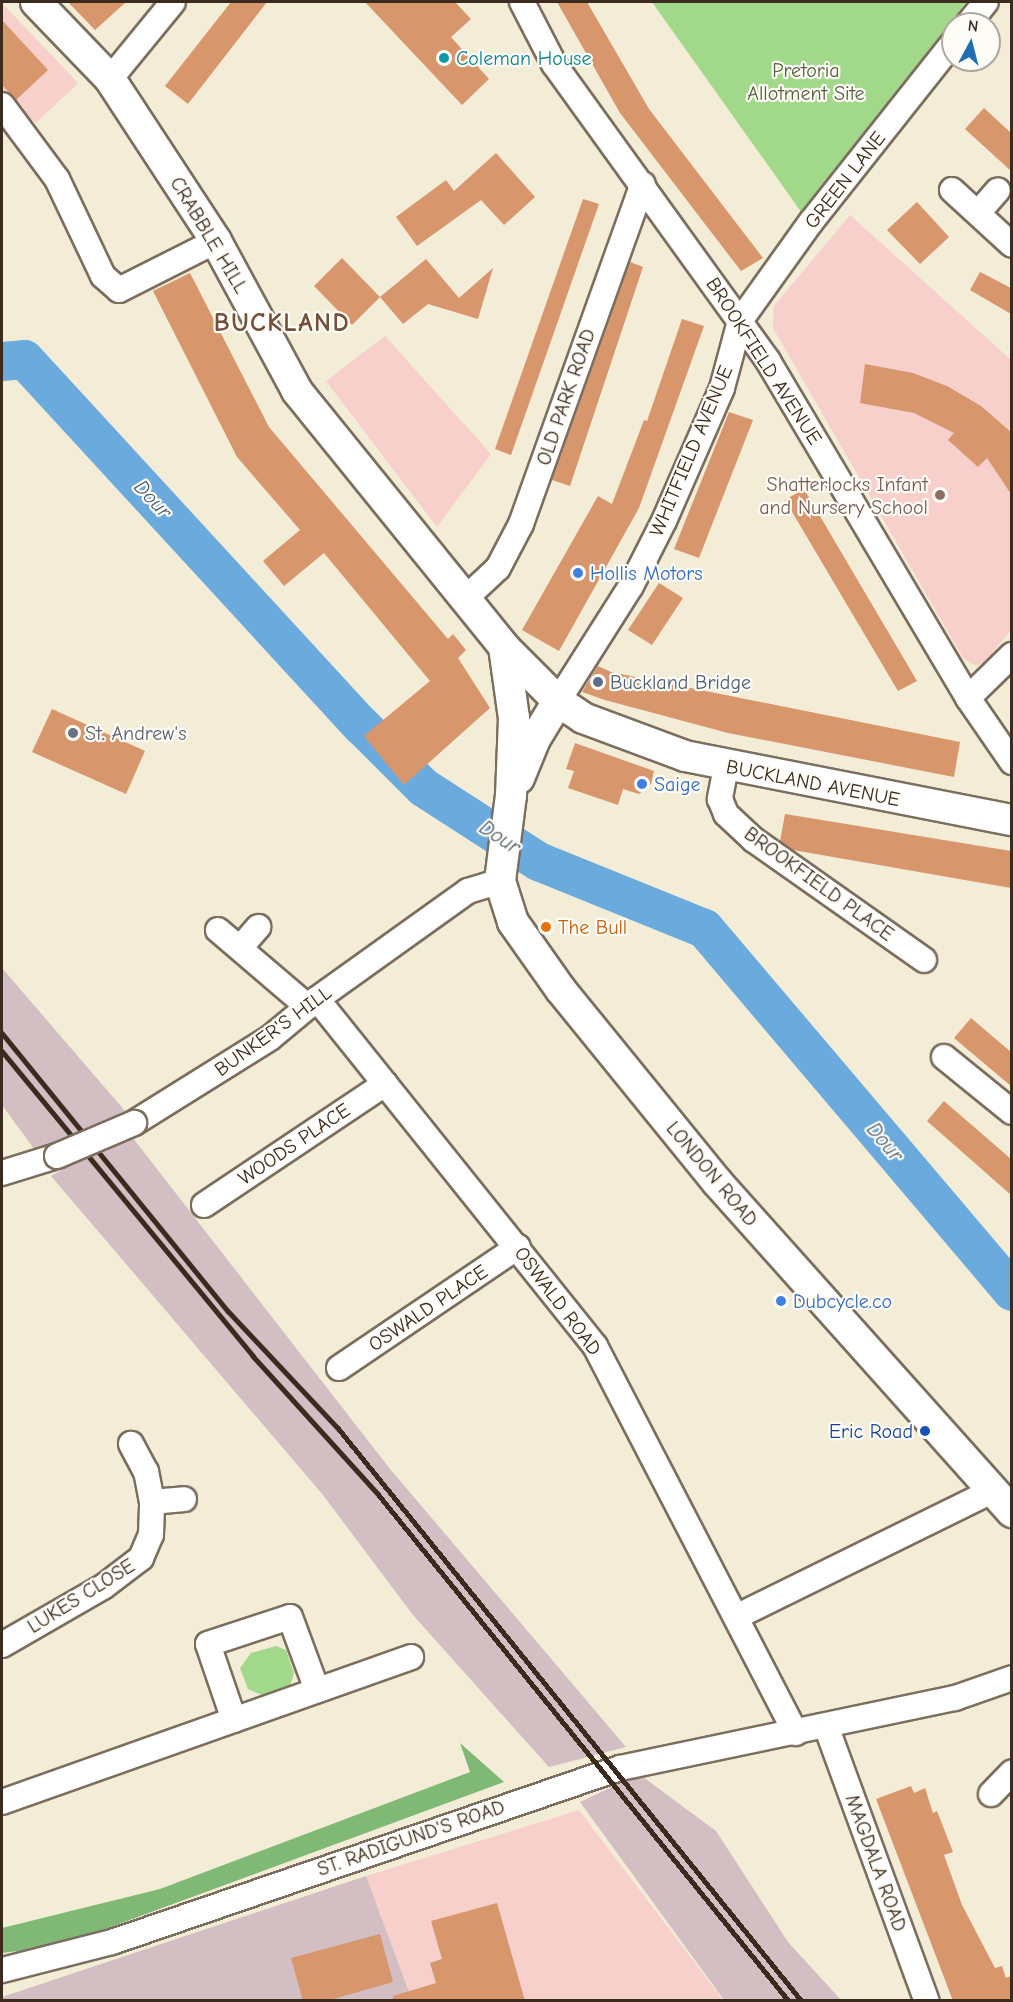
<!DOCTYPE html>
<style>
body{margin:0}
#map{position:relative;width:1013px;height:2002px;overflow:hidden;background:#f3ecd6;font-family:"Comic Neue",sans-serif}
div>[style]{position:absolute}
.built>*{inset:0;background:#f7d0cc}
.industrial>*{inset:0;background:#d2bec3}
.green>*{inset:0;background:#a1d88a}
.forest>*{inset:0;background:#80b876}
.river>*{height:39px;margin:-19.5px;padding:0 19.5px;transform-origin:19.5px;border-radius:19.5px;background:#6aaadd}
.building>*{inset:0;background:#d8966d}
.roads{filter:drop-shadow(2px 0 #7b6e5e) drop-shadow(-2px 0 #7b6e5e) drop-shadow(0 2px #7b6e5e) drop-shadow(0 -2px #7b6e5e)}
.minor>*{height:24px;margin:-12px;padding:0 12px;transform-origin:12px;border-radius:12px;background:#fff}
.major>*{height:30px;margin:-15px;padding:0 15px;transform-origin:15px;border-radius:15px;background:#fff}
.rail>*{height:4.5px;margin:-2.25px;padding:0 2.25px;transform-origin:2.25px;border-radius:2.25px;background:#3b2a1e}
.bridges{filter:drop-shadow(2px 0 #7b6e5e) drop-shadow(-2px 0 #7b6e5e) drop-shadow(0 2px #7b6e5e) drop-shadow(0 -2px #7b6e5e)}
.minor-bridge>*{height:24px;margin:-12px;padding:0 12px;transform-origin:12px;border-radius:12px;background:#fff}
.dots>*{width:16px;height:16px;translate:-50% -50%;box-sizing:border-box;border:3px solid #fdfcf7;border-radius:50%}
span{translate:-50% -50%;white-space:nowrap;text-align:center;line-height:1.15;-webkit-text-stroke:4.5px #fdfcf7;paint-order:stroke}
.culture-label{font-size:20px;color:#0d838f}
.left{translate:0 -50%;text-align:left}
.park-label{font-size:20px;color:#5a5e3e}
.street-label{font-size:20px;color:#3b2a1e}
.education-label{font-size:20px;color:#785e54}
.right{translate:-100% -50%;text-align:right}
.shop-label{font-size:20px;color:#366cbe}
.service-label{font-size:20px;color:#4e5e75}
.worship-label{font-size:20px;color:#5b616d}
.food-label{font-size:20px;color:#c56008}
.transit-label{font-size:20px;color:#164399}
.water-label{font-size:21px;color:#4e5d6a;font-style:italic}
.district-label{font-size:26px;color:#72503a;font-weight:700;letter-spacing:1.5px}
.frame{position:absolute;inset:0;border:3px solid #3b2a1e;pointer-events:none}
.north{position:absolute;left:941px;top:12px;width:60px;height:60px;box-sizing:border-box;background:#fdfcf7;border:2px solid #afa8a0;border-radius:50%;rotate:7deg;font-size:16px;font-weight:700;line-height:24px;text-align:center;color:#3b2a1e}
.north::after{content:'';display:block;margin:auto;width:21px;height:27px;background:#1f6fb2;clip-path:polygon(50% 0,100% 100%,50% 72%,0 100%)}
</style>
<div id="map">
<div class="built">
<div style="clip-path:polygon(2px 3px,78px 83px,36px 123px,2px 94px)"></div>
<div style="clip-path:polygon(850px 215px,1011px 360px,1011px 630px,986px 661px,976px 666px,963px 658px,773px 328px,774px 306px)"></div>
<div style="clip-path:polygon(385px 336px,491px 454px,437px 527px,326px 381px)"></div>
<div style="clip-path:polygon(579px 1810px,723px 2000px,412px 2000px,366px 1876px)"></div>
</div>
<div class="industrial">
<div style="clip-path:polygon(2px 968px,125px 1111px,35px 1150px,2px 1105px)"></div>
<div style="clip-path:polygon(129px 1133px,390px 1469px,626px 1747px,549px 1767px,413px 1615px,323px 1495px,51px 1176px)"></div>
<div style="clip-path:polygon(639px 1774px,716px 1831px,788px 1942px,841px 2000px,724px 2000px,580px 1802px)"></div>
<div style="clip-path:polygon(366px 1876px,412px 2000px,2px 2000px,2px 1997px)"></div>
</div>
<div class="green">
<div style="clip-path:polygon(652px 2px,966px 2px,804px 216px)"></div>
<div style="clip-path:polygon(276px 1646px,286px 1650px,294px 1673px,289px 1689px,264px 1696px,248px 1689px,240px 1668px,251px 1653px)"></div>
</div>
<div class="forest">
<div style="clip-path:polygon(460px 1743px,504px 1782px,59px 1946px,2px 1953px,2px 1928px,160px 1889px,470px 1772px)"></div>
</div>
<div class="river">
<div style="left:2px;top:361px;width:22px;rotate:-5deg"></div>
<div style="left:24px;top:359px;width:498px;rotate:47.4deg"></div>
<div style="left:361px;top:725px;width:88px;rotate:45deg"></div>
<div style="left:423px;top:787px;width:137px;rotate:32.8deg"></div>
<div style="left:538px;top:861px;width:179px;rotate:22deg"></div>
<div style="left:704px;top:928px;width:476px;rotate:49.7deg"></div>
</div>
<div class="building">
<div style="clip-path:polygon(68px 2px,126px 2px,95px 30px)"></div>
<div style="clip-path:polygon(231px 2px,267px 2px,188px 104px,165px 86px)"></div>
<div style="clip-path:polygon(365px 2px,455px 2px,471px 19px,451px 37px,489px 79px,462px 105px)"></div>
<div style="clip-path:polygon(557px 2px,587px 2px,649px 109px,763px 258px,741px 271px,620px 113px)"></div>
<div style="clip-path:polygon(2px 20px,48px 70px,16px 100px,2px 85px)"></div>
<div style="clip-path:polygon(984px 108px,1011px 133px,1011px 171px,965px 129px)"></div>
<div style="clip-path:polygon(496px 153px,535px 197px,504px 225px,481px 200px,417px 246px,396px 217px,446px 180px,454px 191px)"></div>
<div style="clip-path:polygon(583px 199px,599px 204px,511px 455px,495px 449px)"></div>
<div style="clip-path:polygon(917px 202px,949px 237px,920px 264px,887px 230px)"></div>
<div style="clip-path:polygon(342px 258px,380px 297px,352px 325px,314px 286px)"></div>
<div style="clip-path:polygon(426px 259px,459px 298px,493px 268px,478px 319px,428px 304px,403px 324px,380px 297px)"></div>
<div style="clip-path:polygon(630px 262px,643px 267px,570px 486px,552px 480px)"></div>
<div style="clip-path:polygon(980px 272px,1011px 288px,1011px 314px,970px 290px)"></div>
<div style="clip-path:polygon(190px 273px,269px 427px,448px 639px,453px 634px,466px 650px,458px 658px,490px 708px,404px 785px,364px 736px,430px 681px,324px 553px,284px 586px,263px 561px,300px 530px,237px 457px,153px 291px)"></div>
<div style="clip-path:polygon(682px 319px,704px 326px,639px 508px,559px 651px,522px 630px,598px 496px,612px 504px,644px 420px,647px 421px)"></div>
<div style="clip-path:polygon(865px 364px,913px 373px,947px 386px,981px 406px,1011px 432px,1011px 494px,987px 458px,978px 467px,948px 440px,954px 433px,914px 413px,860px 403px)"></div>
<div style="clip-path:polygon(729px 412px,753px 420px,699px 558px,674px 549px)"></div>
<div style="clip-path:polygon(804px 489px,917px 681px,898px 691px,785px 500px)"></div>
<div style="clip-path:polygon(659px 583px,683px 598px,652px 645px,628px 630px)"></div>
<div style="clip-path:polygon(598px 666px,611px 672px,960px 742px,954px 777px,728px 733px,605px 700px,582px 692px)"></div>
<div style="clip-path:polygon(52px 709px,145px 751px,126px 794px,32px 752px)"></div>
<div style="clip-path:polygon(575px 743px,654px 771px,651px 784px,639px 794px,623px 789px,618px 805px,568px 788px,574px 771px,566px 769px)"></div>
<div style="clip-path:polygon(785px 814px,1011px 851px,1011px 888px,793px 850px,780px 841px)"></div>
<div style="clip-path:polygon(971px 1018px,1011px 1052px,1011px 1086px,954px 1038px)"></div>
<div style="clip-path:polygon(944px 1101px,1011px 1159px,1011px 1195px,927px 1121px)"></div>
<div style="clip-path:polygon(911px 1786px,914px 1793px,925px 1788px,933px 1813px,937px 1811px,953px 1852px,944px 1855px,962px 1905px,995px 1968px,1002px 1966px,1006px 1978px,1011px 1976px,1011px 2001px,953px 2001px,876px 1799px)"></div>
<div style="clip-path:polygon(497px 1903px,525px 2001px,393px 2001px,393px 1996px,436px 1983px,430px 1963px,442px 1959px,431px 1921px)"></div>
<div style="clip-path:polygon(380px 1934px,393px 1982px,326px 2001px,303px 2001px,291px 1958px)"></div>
</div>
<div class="roads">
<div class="minor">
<div style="left:522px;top:2px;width:70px;rotate:62.7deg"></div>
<div style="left:554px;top:64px;width:366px;rotate:54.2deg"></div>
<div style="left:768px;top:361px;width:392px;rotate:59.3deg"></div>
<div style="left:968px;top:698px;width:78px;rotate:55.5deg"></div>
<div style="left:968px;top:24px;width:28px;rotate:-51deg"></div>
<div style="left:110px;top:79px;width:99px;rotate:-50.7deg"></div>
<div style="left:2px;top:105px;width:92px;rotate:53.4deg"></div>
<div style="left:57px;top:179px;width:107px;rotate:64.6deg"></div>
<div style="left:103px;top:276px;width:21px;rotate:41deg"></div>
<div style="left:119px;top:290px;width:109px;rotate:-26.8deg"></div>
<div style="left:952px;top:190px;width:81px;rotate:42.5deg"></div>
<div style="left:978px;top:213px;width:30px;rotate:-49deg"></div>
<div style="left:467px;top:597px;width:42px;rotate:-43.1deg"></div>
<div style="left:498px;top:568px;width:50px;rotate:-62.4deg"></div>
<div style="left:521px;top:524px;width:361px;rotate:-70.3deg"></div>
<div style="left:968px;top:698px;width:62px;rotate:-44.3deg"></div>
<div style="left:558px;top:701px;width:136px;rotate:-57.6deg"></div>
<div style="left:631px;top:586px;width:73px;rotate:-63.1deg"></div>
<div style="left:664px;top:521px;width:145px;rotate:-66.4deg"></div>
<div style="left:722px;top:388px;width:69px;rotate:-75deg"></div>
<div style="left:740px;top:321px;width:122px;rotate:-54.4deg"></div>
<div style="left:811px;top:222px;width:228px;rotate:-51.6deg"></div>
<div style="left:726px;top:767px;width:33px;rotate:101deg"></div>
<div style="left:720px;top:799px;width:16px;rotate:68deg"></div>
<div style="left:726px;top:814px;width:38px;rotate:43deg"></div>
<div style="left:754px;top:840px;width:208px;rotate:35.2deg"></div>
<div style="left:218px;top:930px;width:118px;rotate:40.5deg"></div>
<div style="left:240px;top:948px;width:28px;rotate:-49deg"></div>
<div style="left:317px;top:999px;width:445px;rotate:51.3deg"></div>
<div style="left:595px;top:1346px;width:436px;rotate:62.6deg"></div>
<div style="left:944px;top:1057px;width:87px;rotate:39deg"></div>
<div style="left:134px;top:1123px;width:160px;rotate:-32deg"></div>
<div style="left:270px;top:1038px;width:61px;rotate:-39.7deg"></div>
<div style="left:317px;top:999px;width:186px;rotate:-35.6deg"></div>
<div style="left:468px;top:891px;width:34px;rotate:-17deg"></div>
<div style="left:2px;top:1173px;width:58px;rotate:-17.2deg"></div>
<div style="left:204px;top:1205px;width:218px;rotate:-33.8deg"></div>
<div style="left:339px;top:1368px;width:216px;rotate:-34.1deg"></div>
<div style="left:152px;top:1502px;width:32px;rotate:-5deg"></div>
<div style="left:736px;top:1617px;width:288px;rotate:-26.2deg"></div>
<div style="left:2px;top:1645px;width:116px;rotate:-29.9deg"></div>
<div style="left:103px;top:1587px;width:48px;rotate:-37.3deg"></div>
<div style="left:141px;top:1558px;width:25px;rotate:-67deg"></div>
<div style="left:151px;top:1535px;width:33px;rotate:-88deg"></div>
<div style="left:152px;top:1502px;width:31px;rotate:-101deg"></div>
<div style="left:146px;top:1472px;width:32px;rotate:-118deg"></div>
<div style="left:234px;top:1720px;width:80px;rotate:-108.9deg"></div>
<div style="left:208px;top:1644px;width:86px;rotate:-18.2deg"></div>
<div style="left:290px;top:1617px;width:78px;rotate:69.7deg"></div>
<div style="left:826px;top:1726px;width:292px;rotate:69.9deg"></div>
<div style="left:991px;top:1794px;width:30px;rotate:-46deg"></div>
<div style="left:2px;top:1802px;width:434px;rotate:-19.5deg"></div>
<div style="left:2px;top:1970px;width:114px;rotate:-14.3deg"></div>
<div style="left:112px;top:1942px;width:537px;rotate:-18.91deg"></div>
<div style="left:620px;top:1768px;width:342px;rotate:-11.8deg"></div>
<div style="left:955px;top:1698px;width:60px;rotate:-19.3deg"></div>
</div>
<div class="major">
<div style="left:36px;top:2px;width:107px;rotate:46.1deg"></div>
<div style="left:110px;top:79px;width:194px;rotate:56.8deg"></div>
<div style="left:216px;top:241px;width:170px;rotate:61.6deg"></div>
<div style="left:297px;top:391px;width:329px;rotate:51deg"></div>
<div style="left:504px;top:647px;width:76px;rotate:45deg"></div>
<div style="left:558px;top:701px;width:30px;rotate:34deg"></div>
<div style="left:583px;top:718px;width:109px;rotate:20.4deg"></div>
<div style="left:685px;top:756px;width:333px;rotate:11.1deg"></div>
<div style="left:504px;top:647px;width:72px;rotate:82deg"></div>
<div style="left:514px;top:718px;width:77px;rotate:92.2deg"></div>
<div style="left:511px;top:795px;width:87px;rotate:97.3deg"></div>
<div style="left:500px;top:881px;width:43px;rotate:72.4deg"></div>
<div style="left:513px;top:922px;width:83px;rotate:54.8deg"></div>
<div style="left:561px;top:990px;width:247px;rotate:50.9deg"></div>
<div style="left:717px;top:1182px;width:443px;rotate:48.2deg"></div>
<div style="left:519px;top:778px;width:42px;rotate:-67.7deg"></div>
<div style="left:535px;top:739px;width:44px;rotate:-58.8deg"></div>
</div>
</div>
<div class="rail">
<div style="left:2px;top:1033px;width:358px;rotate:50.9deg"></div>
<div style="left:228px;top:1311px;width:161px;rotate:46.8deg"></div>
<div style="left:338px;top:1428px;width:736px;rotate:51.01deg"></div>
<div style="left:2px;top:1051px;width:395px;rotate:50.5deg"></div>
<div style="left:253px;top:1356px;width:186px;rotate:47.8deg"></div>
<div style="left:378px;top:1494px;width:651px;rotate:50.98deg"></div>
</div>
<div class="bridges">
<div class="minor-bridge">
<div style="left:57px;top:1156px;width:84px;rotate:-23.2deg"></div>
</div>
</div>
<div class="dots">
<div style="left:444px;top:58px;background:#0f9aa8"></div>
<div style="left:940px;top:495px;background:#8d6e63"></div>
<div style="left:578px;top:573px;background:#3f7fe0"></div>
<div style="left:598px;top:682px;background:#5c6f8a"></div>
<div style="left:73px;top:733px;background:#6b7280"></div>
<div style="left:642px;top:784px;background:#3f7fe0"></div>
<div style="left:546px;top:927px;background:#e8710a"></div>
<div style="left:781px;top:1301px;background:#3f7fe0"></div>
<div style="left:925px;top:1431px;background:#1a4fb4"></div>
</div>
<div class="culture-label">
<span class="left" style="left:456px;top:58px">Coleman House</span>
</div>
<div class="park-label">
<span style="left:806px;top:82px">Pretoria<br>Allotment Site</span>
</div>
<div class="street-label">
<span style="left:845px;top:180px;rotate:-52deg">GREEN LANE</span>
<span style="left:209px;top:235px;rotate:59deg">CRABBLE HILL</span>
<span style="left:764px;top:361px;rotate:57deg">BROOKFIELD AVENUE</span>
<span style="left:566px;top:397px;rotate:-71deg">OLD PARK ROAD</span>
<span style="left:691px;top:451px;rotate:-67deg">WHITFIELD AVENUE</span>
<span style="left:813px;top:783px;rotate:11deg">BUCKLAND AVENUE</span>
<span style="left:819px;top:884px;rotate:36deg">BROOKFIELD PLACE</span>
<span style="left:273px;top:1031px;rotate:-36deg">BUNKER'S HILL</span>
<span style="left:294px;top:1144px;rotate:-34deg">WOODS PLACE</span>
<span style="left:712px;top:1174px;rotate:50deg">LONDON ROAD</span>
<span style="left:558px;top:1301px;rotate:53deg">OSWALD ROAD</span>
<span style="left:428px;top:1308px;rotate:-34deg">OSWALD PLACE</span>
<span style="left:81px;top:1596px;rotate:-32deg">LUKES CLOSE</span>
<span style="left:411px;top:1838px;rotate:-19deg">ST. RADIGUND'S ROAD</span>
<span style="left:876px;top:1863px;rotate:70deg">MAGDALA ROAD</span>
</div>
<div class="education-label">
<span class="right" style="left:928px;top:496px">Shatterlocks Infant<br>and Nursery School</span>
</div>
<div class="shop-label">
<span class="left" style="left:590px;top:573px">Hollis Motors</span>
<span class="left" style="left:654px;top:784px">Saige</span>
<span class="left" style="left:793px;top:1301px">Dubcycle.co</span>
</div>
<div class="service-label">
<span class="left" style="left:610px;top:682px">Buckland Bridge</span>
</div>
<div class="worship-label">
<span class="left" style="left:85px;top:733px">St. Andrew's</span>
</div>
<div class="food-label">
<span class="left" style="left:558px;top:927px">The Bull</span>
</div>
<div class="transit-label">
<span class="right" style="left:913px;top:1431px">Eric Road</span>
</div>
<div class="water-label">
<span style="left:153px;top:499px;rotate:47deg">Dour</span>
<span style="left:500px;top:837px;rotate:33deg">Dour</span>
<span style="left:885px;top:1142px;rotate:50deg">Dour</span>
</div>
<div class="district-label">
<span style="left:282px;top:324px">BUCKLAND</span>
</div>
<div class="frame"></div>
<div class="north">N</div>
</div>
